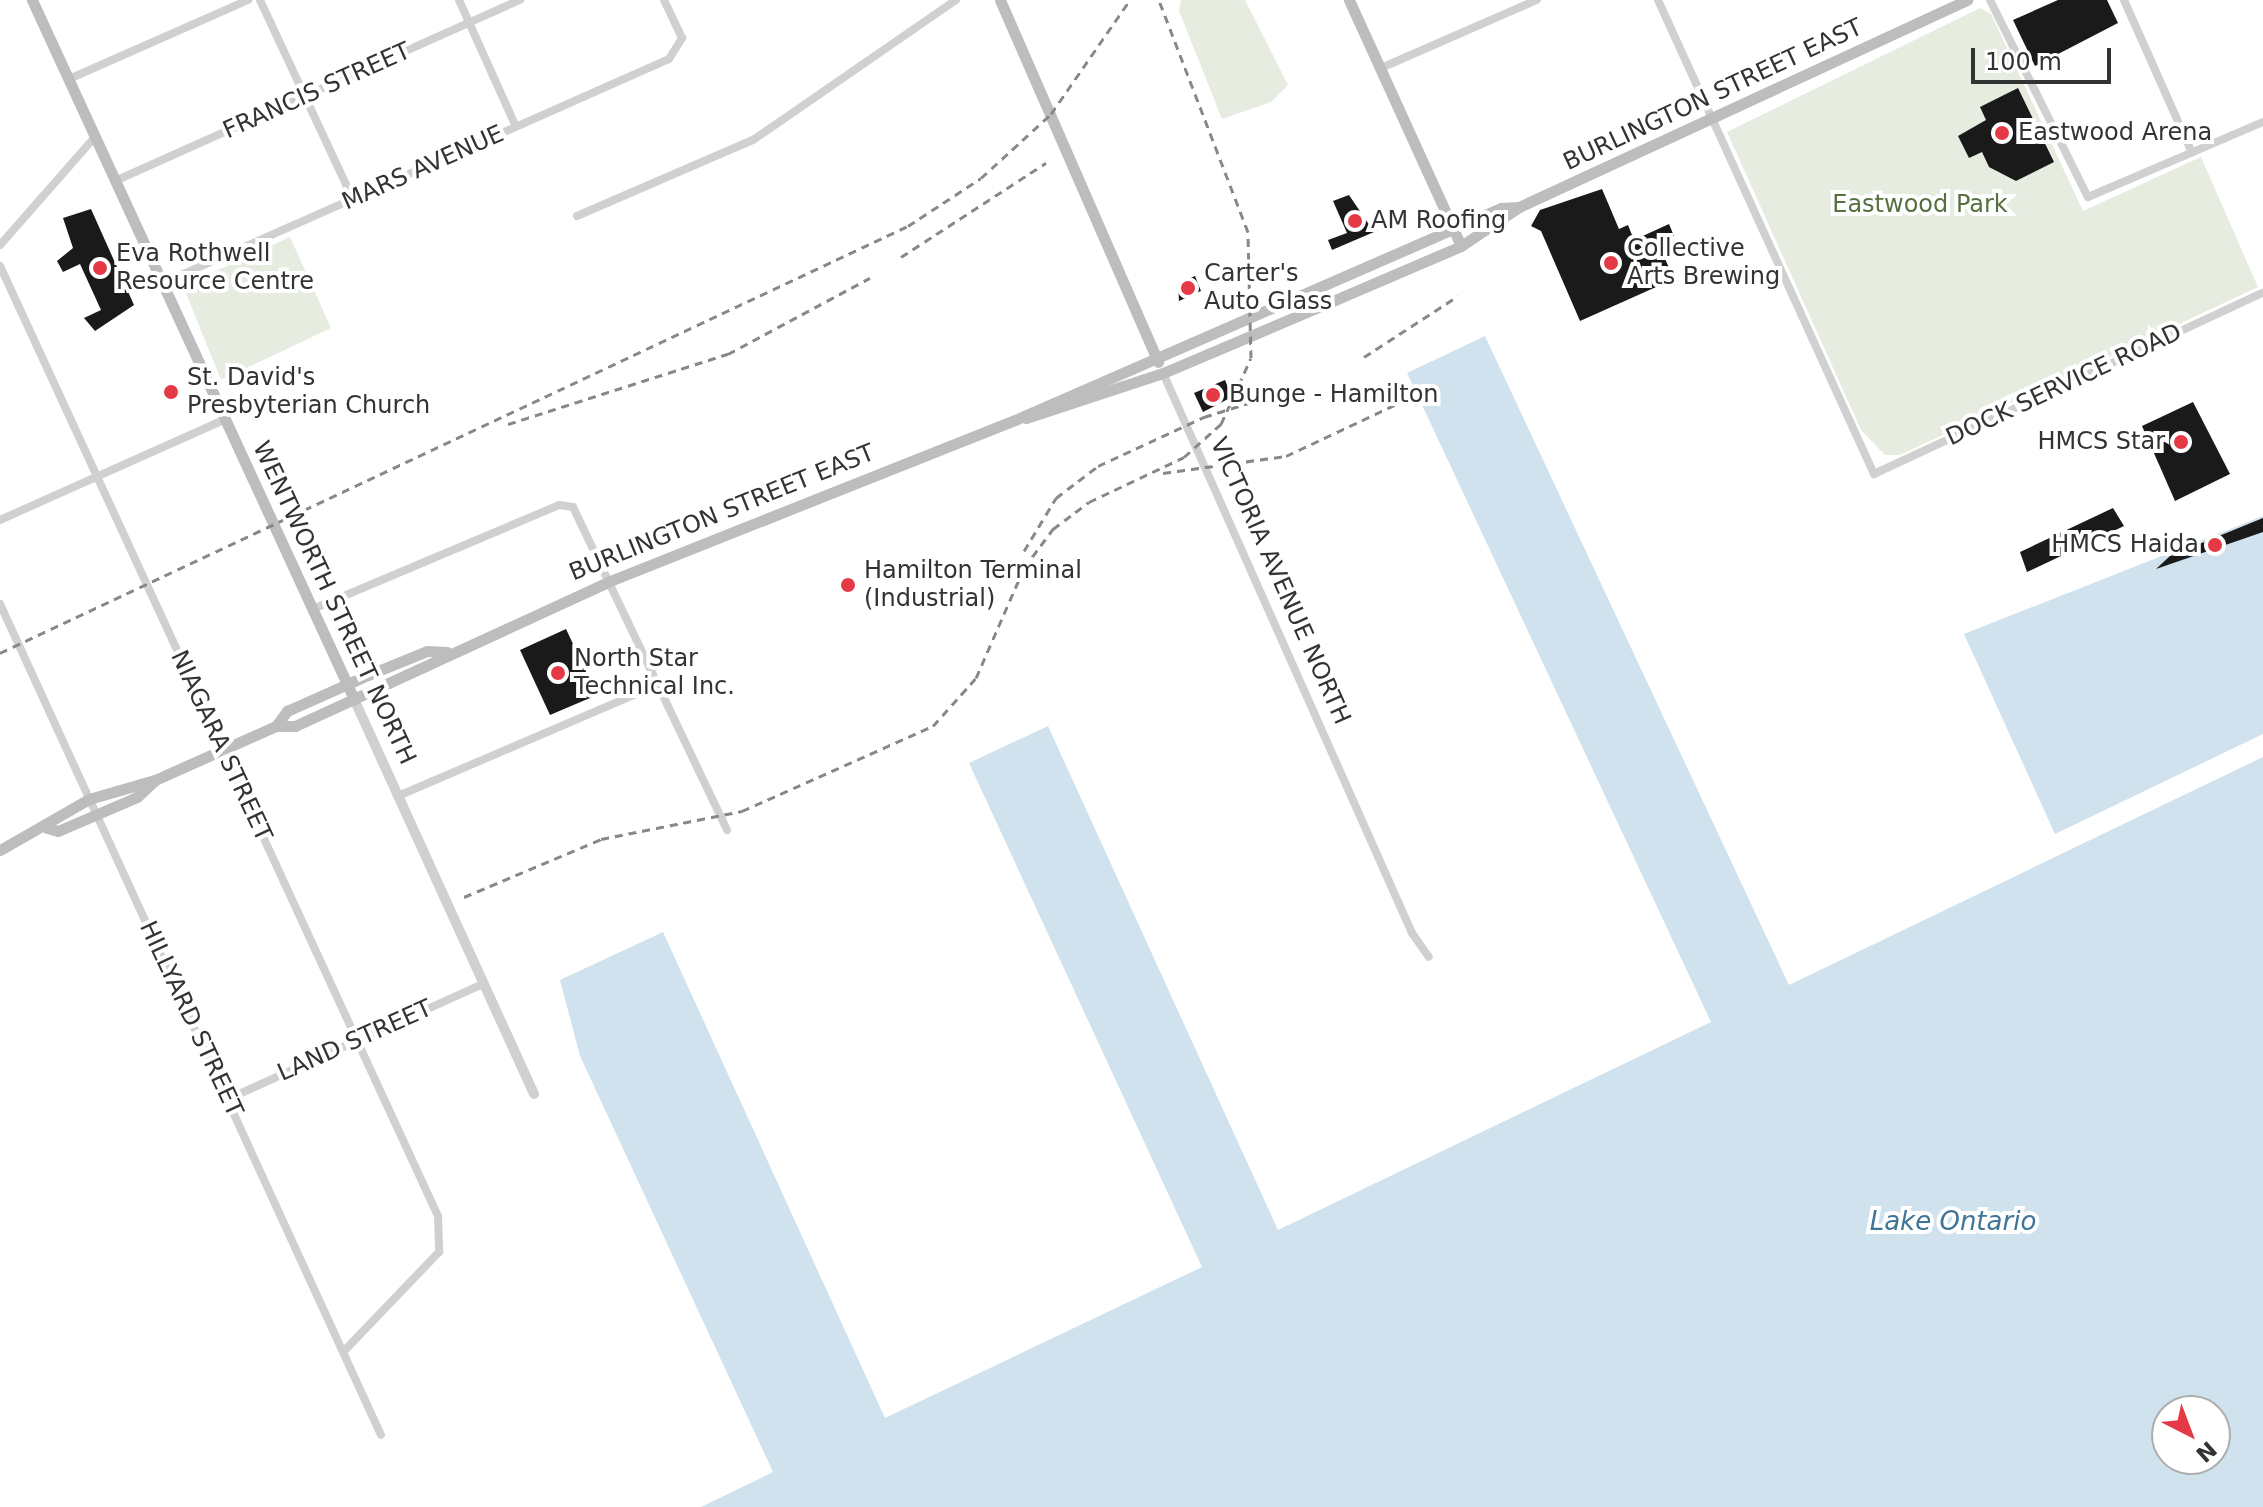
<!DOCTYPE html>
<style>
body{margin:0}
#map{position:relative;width:2263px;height:1507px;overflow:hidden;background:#fff;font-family:"DejaVu Sans",sans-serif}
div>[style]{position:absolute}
.green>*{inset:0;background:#e6ecdf}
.water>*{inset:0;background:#cfe2ee}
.building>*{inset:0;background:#1a1a1a}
.minor>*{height:8px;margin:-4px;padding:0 4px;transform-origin:4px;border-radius:4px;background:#d0d0d0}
.tertiary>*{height:10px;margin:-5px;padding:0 5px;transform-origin:5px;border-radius:5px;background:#d0d0d0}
.secondary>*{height:11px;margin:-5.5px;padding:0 5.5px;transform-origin:5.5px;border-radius:5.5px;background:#bdbdbd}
.rail>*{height:3px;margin-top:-1.5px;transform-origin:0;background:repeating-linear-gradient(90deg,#888 0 8px,transparent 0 14px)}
.dots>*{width:22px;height:22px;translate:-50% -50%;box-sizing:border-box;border:4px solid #fff;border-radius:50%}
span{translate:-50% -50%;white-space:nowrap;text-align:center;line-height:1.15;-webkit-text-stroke:8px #fff;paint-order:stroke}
.street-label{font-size:24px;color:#333}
.poi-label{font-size:24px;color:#333}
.left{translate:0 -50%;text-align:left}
.right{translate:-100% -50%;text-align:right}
.park-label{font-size:24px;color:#56703f}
.water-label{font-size:26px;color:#3f7597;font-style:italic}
.north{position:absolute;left:2151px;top:1395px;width:80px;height:80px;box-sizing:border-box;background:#fff;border:2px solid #adadad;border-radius:50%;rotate:138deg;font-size:22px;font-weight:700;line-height:32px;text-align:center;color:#333}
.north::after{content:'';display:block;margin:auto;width:28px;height:36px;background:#e63946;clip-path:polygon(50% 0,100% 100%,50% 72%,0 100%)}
.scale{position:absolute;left:1971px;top:48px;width:140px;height:36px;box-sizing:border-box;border:4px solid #333;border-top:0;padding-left:10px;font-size:24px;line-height:28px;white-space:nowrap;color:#333;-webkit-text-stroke:6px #fff;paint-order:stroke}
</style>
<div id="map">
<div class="green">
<div style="clip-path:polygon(1181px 0,1245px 0,1288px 85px,1271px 102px,1222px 119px,1179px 11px)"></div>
<div style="clip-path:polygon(1980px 8px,1991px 14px,2083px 211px,2201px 157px,2258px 287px,1900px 455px,1885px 455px,1861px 430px,1727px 132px)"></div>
<div style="clip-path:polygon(290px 237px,331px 328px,221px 380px,183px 286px)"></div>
</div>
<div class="water">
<div style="clip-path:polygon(evenodd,1485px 336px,1789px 985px,2263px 757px,2263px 1507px,701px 1507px,773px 1472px,580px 1056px,560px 980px,663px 932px,885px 1418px,1202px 1267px,969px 763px,1048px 726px,1278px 1230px,1711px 1022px,1407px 373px,1485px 336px,2215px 1411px,2215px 1459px,2167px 1459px,2167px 1411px,2215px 1411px)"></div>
<div style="clip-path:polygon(2263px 516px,2263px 734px,2055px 834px,1964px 634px)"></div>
</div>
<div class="building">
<div style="clip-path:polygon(2058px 0,2107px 0,2118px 23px,2035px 66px,2013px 20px)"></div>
<div style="clip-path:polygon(2018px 88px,2054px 162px,2016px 181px,1989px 167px,1982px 152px,1969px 158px,1958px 136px,1986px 120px,1980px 107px)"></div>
<div style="clip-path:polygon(1602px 189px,1619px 229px,1628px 225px,1634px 240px,1669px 224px,1674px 236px,1658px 243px,1674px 279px,1580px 321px,1541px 231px,1531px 226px,1540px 210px)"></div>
<div style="clip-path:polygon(1349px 195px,1374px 232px,1332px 250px,1328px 240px,1347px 233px,1333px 201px)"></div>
<div style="clip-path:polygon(91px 209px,134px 305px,95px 331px,84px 318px,101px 310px,80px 264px,63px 272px,57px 261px,73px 248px,63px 218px)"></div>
<div style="clip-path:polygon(1195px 276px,1201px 291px,1179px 301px,1178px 283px)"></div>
<div style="clip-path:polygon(1225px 380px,1232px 397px,1203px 412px,1194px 393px)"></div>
<div style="clip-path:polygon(2193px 402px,2230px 474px,2175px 501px,2142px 426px)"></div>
<div style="clip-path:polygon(2113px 508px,2124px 526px,2027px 572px,2020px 552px)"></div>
<div style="clip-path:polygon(2263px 518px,2263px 532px,2156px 569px,2170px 556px)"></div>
<div style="clip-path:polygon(566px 629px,597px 695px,550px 715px,520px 650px)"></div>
</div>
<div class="minor">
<div style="left:260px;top:0;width:220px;rotate:65deg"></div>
<div style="left:459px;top:0;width:139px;rotate:65.8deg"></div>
<div style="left:1658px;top:0;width:521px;rotate:65.5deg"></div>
<div style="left:1874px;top:474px;width:429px;rotate:-25deg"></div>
<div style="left:1990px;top:0;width:220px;rotate:63.6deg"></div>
<div style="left:2088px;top:197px;width:190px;rotate:-23.2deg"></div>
<div style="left:2124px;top:0;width:167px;rotate:66deg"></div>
<div style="left:1381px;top:68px;width:170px;rotate:-23.6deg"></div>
<div style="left:69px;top:79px;width:196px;rotate:-23.8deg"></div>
<div style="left:115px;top:181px;width:444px;rotate:-24.1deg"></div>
<div style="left:577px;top:216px;width:192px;rotate:-23.4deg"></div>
<div style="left:753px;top:140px;width:247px;rotate:-34.6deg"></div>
<div style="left:0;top:245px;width:144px;rotate:-48.7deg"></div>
<div style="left:0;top:266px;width:1046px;rotate:65.25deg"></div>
<div style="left:438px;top:1216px;width:36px;rotate:88deg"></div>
<div style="left:439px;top:1252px;width:137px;rotate:133.8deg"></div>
<div style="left:163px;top:283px;width:553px;rotate:-23.88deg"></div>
<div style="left:669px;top:59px;width:25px;rotate:-58deg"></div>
<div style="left:682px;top:38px;width:42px;rotate:-115.3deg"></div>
<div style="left:1163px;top:373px;width:613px;rotate:66.03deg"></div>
<div style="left:1412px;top:933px;width:29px;rotate:55deg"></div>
<div style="left:0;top:520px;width:248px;rotate:-24.1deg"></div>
<div style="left:0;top:604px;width:914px;rotate:65.37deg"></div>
<div style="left:313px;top:609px;width:267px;rotate:-22.9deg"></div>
<div style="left:559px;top:505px;width:14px;rotate:8deg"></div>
<div style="left:573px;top:507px;width:358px;rotate:64.5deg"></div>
<div style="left:398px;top:796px;width:284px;rotate:-23.2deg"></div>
<div style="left:228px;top:1099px;width:280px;rotate:-24.3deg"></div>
</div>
<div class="tertiary">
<div style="left:354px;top:699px;width:434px;rotate:65.5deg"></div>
</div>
<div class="secondary">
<div style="left:32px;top:0;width:770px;rotate:65.27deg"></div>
<div style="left:1000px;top:0;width:395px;rotate:66.4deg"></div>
<div style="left:1349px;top:0;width:270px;rotate:65.5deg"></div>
<div style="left:1026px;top:418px;width:144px;rotate:-18.2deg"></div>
<div style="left:1163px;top:373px;width:194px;rotate:-23deg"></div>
<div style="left:1342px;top:297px;width:129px;rotate:-23.2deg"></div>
<div style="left:1461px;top:246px;width:70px;rotate:-33.9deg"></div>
<div style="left:276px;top:726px;width:19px;rotate:-54deg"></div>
<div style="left:287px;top:711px;width:89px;rotate:-24deg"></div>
<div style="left:368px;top:675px;width:64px;rotate:-22.1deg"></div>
<div style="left:427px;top:651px;width:20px;rotate:3deg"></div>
<div style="left:47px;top:828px;width:11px;rotate:15deg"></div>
<div style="left:58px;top:831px;width:86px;rotate:-23.3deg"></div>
<div style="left:137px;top:797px;width:25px;rotate:-43deg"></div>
<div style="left:0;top:850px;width:103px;rotate:-29.8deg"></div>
<div style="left:89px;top:799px;width:69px;rotate:-16.1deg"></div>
<div style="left:155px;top:780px;width:133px;rotate:-24.1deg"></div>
<div style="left:276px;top:726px;width:19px"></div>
<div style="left:295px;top:726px;width:347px;rotate:-24.7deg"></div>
<div style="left:610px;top:581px;width:436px;rotate:-21.7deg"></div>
<div style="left:1015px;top:420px;width:530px;rotate:-23.57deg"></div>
<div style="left:1501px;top:208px;width:18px;rotate:-3deg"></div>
<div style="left:1519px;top:207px;width:494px;rotate:-24.8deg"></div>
</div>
<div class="rail">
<div style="left:901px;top:257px;width:173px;rotate:-33deg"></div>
<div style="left:1364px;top:357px;width:112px;rotate:-33deg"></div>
<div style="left:508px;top:424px;width:231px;rotate:-17.7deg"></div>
<div style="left:728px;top:354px;width:161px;rotate:-28.2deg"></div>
<div style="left:1163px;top:473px;width:124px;rotate:-7.9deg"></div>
<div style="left:1286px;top:456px;width:129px;rotate:-25.2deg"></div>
<div style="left:1024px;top:551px;width:62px;rotate:-58.9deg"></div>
<div style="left:1056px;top:498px;width:53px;rotate:-37.3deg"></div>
<div style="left:1098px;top:466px;width:117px;rotate:-24.8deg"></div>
<div style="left:1204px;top:417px;width:100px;rotate:-17.5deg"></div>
<div style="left:0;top:653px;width:1003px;rotate:-25.19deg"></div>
<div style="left:908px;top:226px;width:87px;rotate:-33.3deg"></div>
<div style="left:981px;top:178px;width:95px;rotate:-42.4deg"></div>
<div style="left:1051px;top:114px;width:139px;rotate:-55.3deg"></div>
<div style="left:464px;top:897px;width:149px;rotate:-22.9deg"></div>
<div style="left:601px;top:839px;width:144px;rotate:-11.2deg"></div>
<div style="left:742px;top:811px;width:209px;rotate:-24deg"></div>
<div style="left:933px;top:726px;width:64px;rotate:-48.1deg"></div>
<div style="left:976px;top:678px;width:120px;rotate:-66.4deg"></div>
<div style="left:1024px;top:568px;width:49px;rotate:-53.4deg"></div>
<div style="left:1053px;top:529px;width:45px;rotate:-36.9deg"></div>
<div style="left:1089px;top:502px;width:105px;rotate:-25.3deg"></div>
<div style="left:1184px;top:457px;width:50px;rotate:-41.7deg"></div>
<div style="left:1221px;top:424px;width:72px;rotate:-65.6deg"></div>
<div style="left:1251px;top:358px;width:126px;rotate:-91.4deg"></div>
<div style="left:1248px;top:232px;width:248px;rotate:-111deg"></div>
</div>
<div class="dots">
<div style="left:2002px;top:133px;background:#e63946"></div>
<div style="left:1355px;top:221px;background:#e63946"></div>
<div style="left:1611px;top:263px;background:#e63946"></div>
<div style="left:100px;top:268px;background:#e63946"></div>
<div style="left:1188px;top:288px;background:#e63946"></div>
<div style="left:171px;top:392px;background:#e63946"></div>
<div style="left:1213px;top:395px;background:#e63946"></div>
<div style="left:2181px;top:442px;background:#e63946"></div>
<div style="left:2215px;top:545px;background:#e63946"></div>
<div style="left:848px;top:585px;background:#e63946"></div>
<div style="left:558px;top:673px;background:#e63946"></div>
</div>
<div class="street-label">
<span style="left:317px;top:91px;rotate:-24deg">FRANCIS STREET</span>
<span style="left:1713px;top:95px;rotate:-25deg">BURLINGTON STREET EAST</span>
<span style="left:423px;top:168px;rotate:-24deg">MARS AVENUE</span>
<span style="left:2064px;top:385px;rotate:-25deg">DOCK SERVICE ROAD</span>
<span style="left:722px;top:513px;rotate:-22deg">BURLINGTON STREET EAST</span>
<span style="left:1280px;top:581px;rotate:66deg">VICTORIA AVENUE NORTH</span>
<span style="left:334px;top:603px;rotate:65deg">WENTWORTH STREET NORTH</span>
<span style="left:221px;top:746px;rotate:65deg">NIAGARA STREET</span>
<span style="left:191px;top:1019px;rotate:65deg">HILLYARD STREET</span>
<span style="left:355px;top:1041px;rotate:-24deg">LAND STREET</span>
</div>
<div class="poi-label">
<span class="left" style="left:2018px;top:133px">Eastwood Arena</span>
<span class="left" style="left:1371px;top:221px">AM Roofing</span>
<span class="left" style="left:1627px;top:263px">Collective<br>Arts Brewing</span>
<span class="left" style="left:116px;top:268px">Eva Rothwell<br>Resource Centre</span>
<span class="left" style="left:1204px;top:288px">Carter's<br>Auto Glass</span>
<span class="left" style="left:187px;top:392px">St. David's<br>Presbyterian Church</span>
<span class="left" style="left:1229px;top:395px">Bunge - Hamilton</span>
<span class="right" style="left:2165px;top:442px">HMCS Star</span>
<span class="right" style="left:2199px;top:545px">HMCS Haida</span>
<span class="left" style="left:864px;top:585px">Hamilton Terminal<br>(Industrial)</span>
<span class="left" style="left:574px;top:673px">North Star<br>Technical Inc.</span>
</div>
<div class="park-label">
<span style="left:1920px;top:205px">Eastwood Park</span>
</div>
<div class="water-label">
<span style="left:1953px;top:1222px">Lake Ontario</span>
</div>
<div class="north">N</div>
<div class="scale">100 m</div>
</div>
